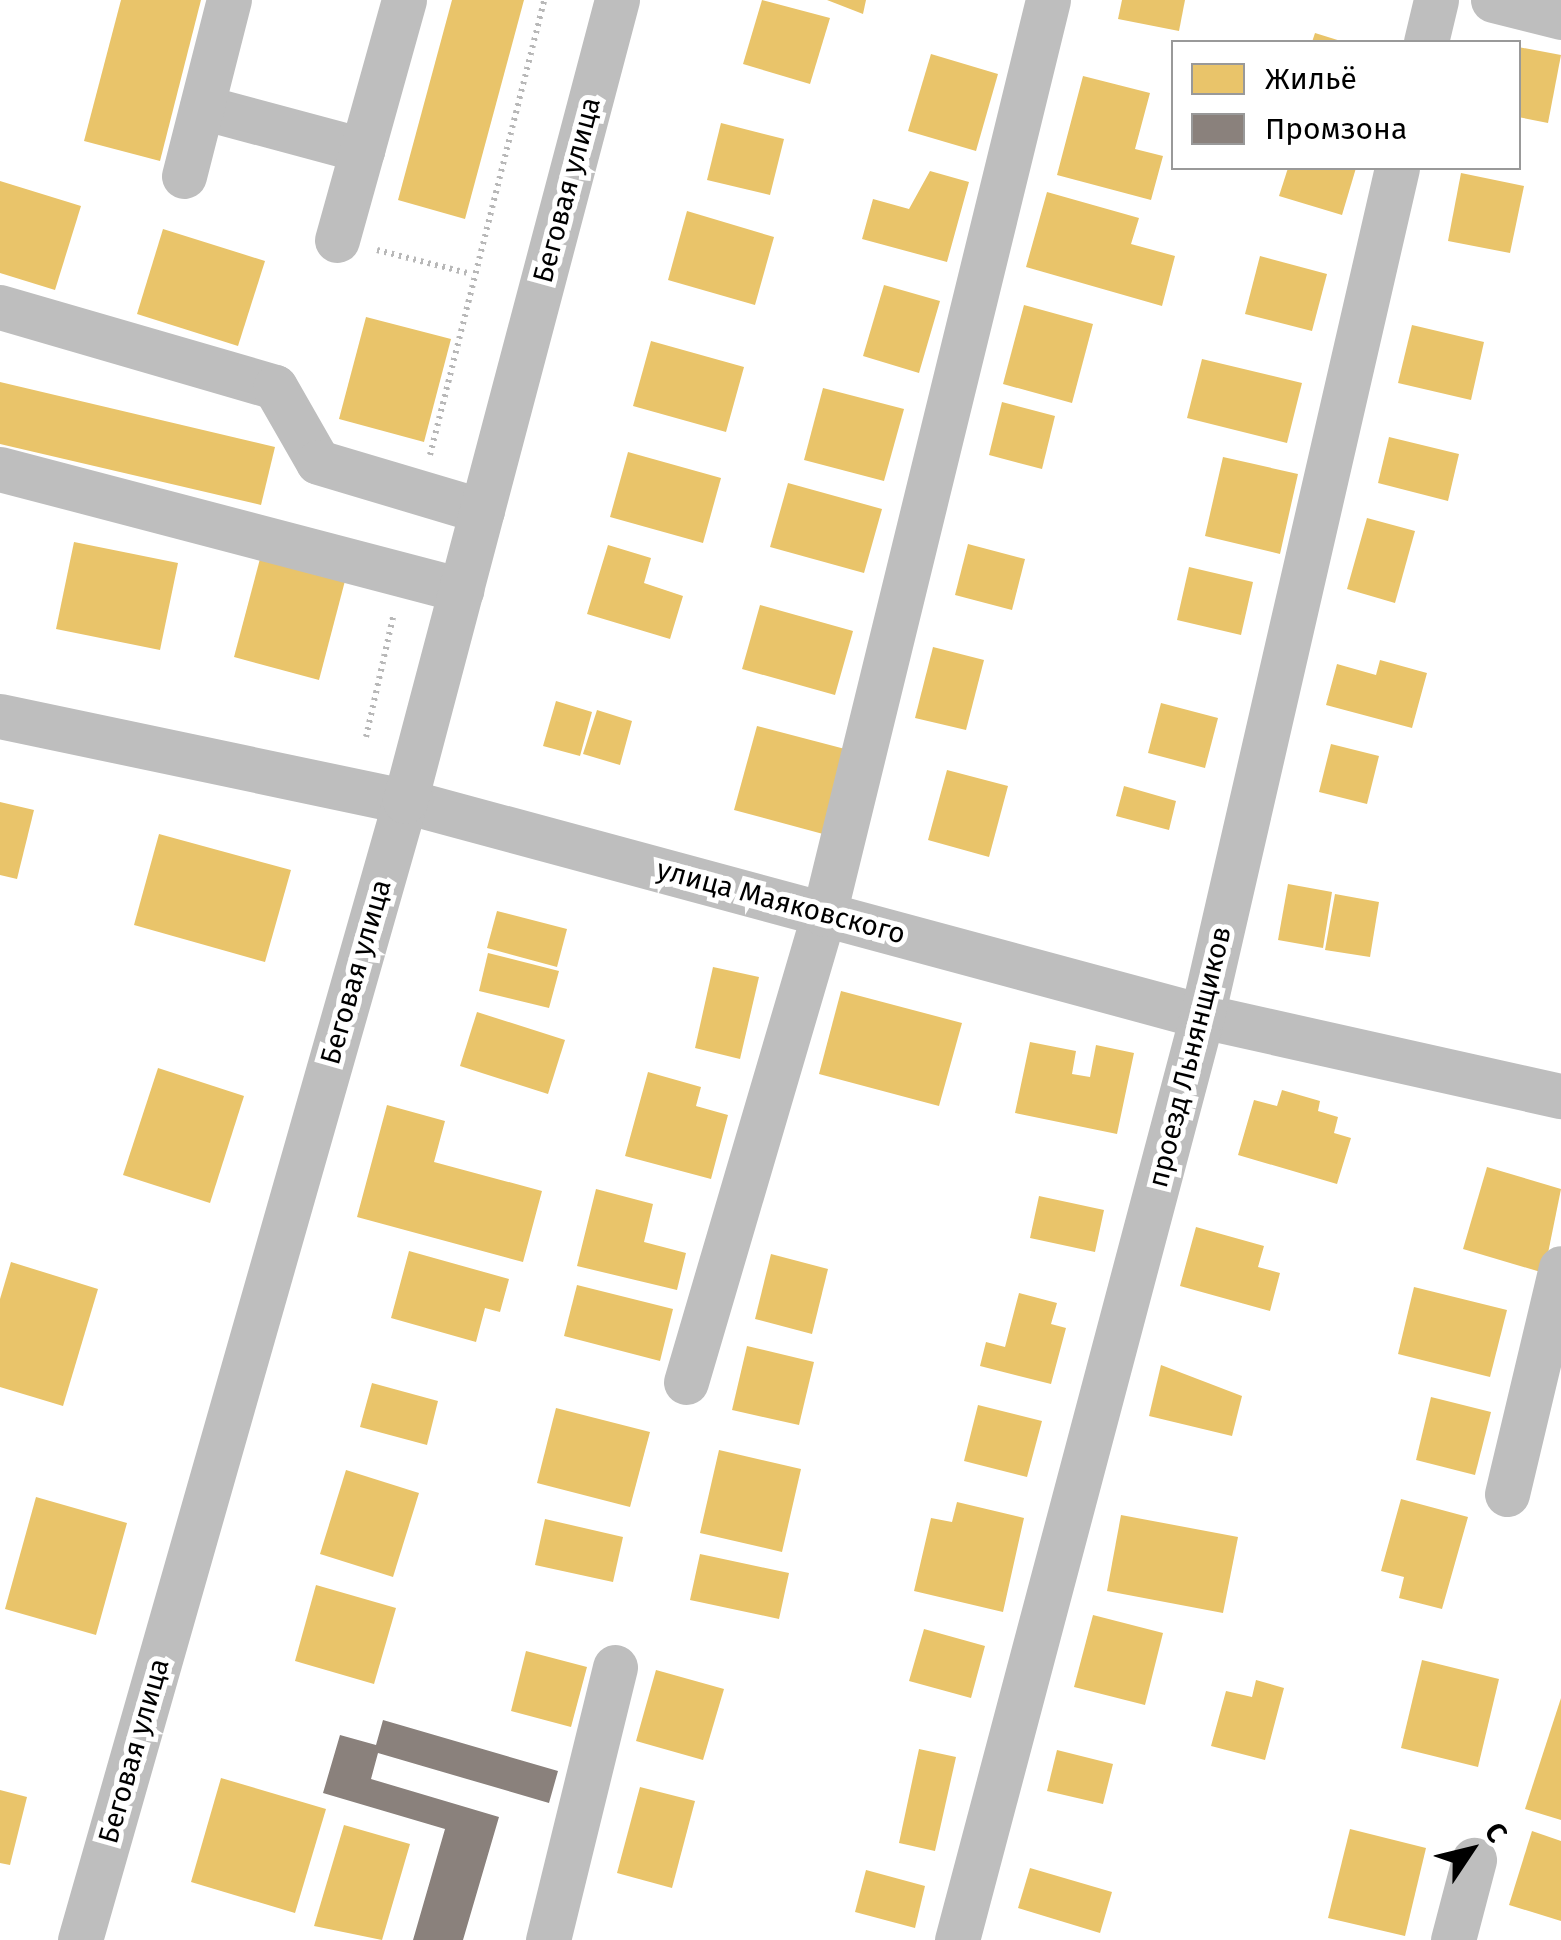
<!DOCTYPE html>
<meta charset="utf-8">
<style>
body{margin:0}
#map{position:relative;width:1561px;height:1940px;overflow:hidden;background:#fff;font-family:"Fira Sans",sans-serif}
div>[style]{position:absolute}
.homes>*{inset:0;background:#e9c46a}
.industry>*{inset:0;background:#8a817c}
.path>*{height:6px;margin-top:-3px;transform-origin:0;background:repeating-linear-gradient(90deg,#b8b8b8 0 2.5px,transparent 0 7.5px)}
.minor>*{height:45px;margin:-22.5px;padding:0 22.5px;transform-origin:22.5px;border-radius:22.5px;background:#bebebe}
span{translate:-50% -50%;white-space:nowrap;text-align:center;line-height:1.15;-webkit-text-stroke:10px #fff;paint-order:stroke}
.street-label{font-size:28px;color:#000}
.legend{position:absolute;left:1171px;top:40px;width:350px;height:130px;box-sizing:border-box;background:#fff;border:2px solid #999;margin:0;padding:12px 18px;list-style:none;font-size:30px;color:#000}
.legend li{display:flex;align-items:center;gap:20px;height:50px}
.legend b{width:50px;border:2px solid #999}
.north{position:absolute;left:1421px;top:1800px;width:100px;height:100px;-webkit-text-stroke:8px #fff;paint-order:stroke;rotate:55deg;font-size:28px;font-weight:700;line-height:40px;text-align:center;color:#000}
.north::after{content:'';display:block;margin:auto;width:35px;height:45px;background:#000;clip-path:polygon(50% 0,100% 100%,50% 72%,0 100%)}
</style>
<div id="map">
<div class="homes">
<div style="clip-path:polygon(121px 0,201px 0,160px 161px,84px 141px)"></div>
<div style="clip-path:polygon(452px 0,524px 0,465px 219px,398px 200px)"></div>
<div style="clip-path:polygon(762px 0,830px 18px,810px 84px,743px 64px)"></div>
<div style="clip-path:polygon(827px 0,866px 0,863px 14px)"></div>
<div style="clip-path:polygon(1122px 0,1185px 0,1179px 31px,1118px 19px)"></div>
<div style="clip-path:polygon(1315px 33px,1344px 42px,1312px 42px)"></div>
<div style="clip-path:polygon(1518px 47px,1561px 55px,1548px 123px,1518px 117px)"></div>
<div style="clip-path:polygon(931px 54px,998px 74px,976px 151px,908px 131px)"></div>
<div style="clip-path:polygon(1083px 76px,1150px 93px,1135px 149px,1163px 156px,1151px 200px,1057px 175px)"></div>
<div style="clip-path:polygon(721px 123px,784px 139px,770px 195px,707px 180px)"></div>
<div style="clip-path:polygon(1288px 168px,1356px 168px,1342px 215px,1279px 196px)"></div>
<div style="clip-path:polygon(930px 171px,969px 182px,947px 262px,862px 239px,873px 199px,909px 209px)"></div>
<div style="clip-path:polygon(1461px 173px,1524px 186px,1510px 253px,1448px 241px)"></div>
<div style="clip-path:polygon(0 181px,81px 206px,55px 290px,0 273px)"></div>
<div style="clip-path:polygon(1047px 192px,1139px 218px,1131px 244px,1175px 256px,1162px 306px,1026px 267px)"></div>
<div style="clip-path:polygon(687px 211px,774px 237px,755px 305px,668px 280px)"></div>
<div style="clip-path:polygon(163px 229px,265px 261px,238px 346px,137px 314px)"></div>
<div style="clip-path:polygon(1260px 256px,1327px 274px,1312px 331px,1245px 314px)"></div>
<div style="clip-path:polygon(884px 285px,940px 301px,919px 373px,863px 356px)"></div>
<div style="clip-path:polygon(1024px 305px,1093px 324px,1072px 403px,1003px 384px)"></div>
<div style="clip-path:polygon(366px 317px,451px 339px,424px 442px,339px 419px)"></div>
<div style="clip-path:polygon(1412px 325px,1484px 342px,1471px 400px,1398px 383px)"></div>
<div style="clip-path:polygon(651px 341px,744px 367px,726px 432px,633px 406px)"></div>
<div style="clip-path:polygon(1202px 359px,1302px 383px,1287px 443px,1187px 418px)"></div>
<div style="clip-path:polygon(0 382px,275px 447px,261px 505px,0 444px)"></div>
<div style="clip-path:polygon(823px 388px,904px 409px,884px 481px,804px 460px)"></div>
<div style="clip-path:polygon(1002px 402px,1055px 416px,1042px 469px,989px 455px)"></div>
<div style="clip-path:polygon(1389px 437px,1459px 454px,1448px 501px,1378px 483px)"></div>
<div style="clip-path:polygon(628px 452px,721px 478px,703px 543px,610px 517px)"></div>
<div style="clip-path:polygon(1223px 457px,1298px 474px,1280px 554px,1205px 536px)"></div>
<div style="clip-path:polygon(788px 483px,882px 509px,864px 573px,770px 547px)"></div>
<div style="clip-path:polygon(1367px 518px,1415px 531px,1395px 603px,1347px 589px)"></div>
<div style="clip-path:polygon(74px 542px,178px 563px,160px 650px,56px 629px)"></div>
<div style="clip-path:polygon(968px 544px,1025px 559px,1012px 610px,955px 595px)"></div>
<div style="clip-path:polygon(608px 545px,651px 558px,644px 583px,683px 596px,670px 639px,587px 614px)"></div>
<div style="clip-path:polygon(261px 555px,346px 577px,319px 680px,234px 657px)"></div>
<div style="clip-path:polygon(1189px 567px,1253px 582px,1241px 635px,1177px 620px)"></div>
<div style="clip-path:polygon(760px 605px,853px 631px,835px 695px,742px 669px)"></div>
<div style="clip-path:polygon(933px 647px,984px 660px,966px 730px,915px 718px)"></div>
<div style="clip-path:polygon(1380px 660px,1427px 673px,1412px 728px,1326px 705px,1337px 664px,1376px 675px)"></div>
<div style="clip-path:polygon(556px 701px,592px 712px,580px 756px,543px 746px)"></div>
<div style="clip-path:polygon(1161px 703px,1218px 718px,1205px 768px,1148px 753px)"></div>
<div style="clip-path:polygon(597px 710px,632px 721px,620px 765px,583px 754px)"></div>
<div style="clip-path:polygon(757px 726px,845px 749px,823px 834px,734px 810px)"></div>
<div style="clip-path:polygon(1331px 744px,1379px 756px,1367px 804px,1319px 792px)"></div>
<div style="clip-path:polygon(947px 770px,1008px 786px,989px 857px,928px 840px)"></div>
<div style="clip-path:polygon(1124px 786px,1176px 801px,1169px 830px,1116px 816px)"></div>
<div style="clip-path:polygon(0 802px,34px 810px,17px 879px,0 875px)"></div>
<div style="clip-path:polygon(159px 834px,291px 870px,265px 962px,134px 925px)"></div>
<div style="clip-path:polygon(1288px 884px,1332px 892px,1323px 948px,1278px 940px)"></div>
<div style="clip-path:polygon(1335px 894px,1379px 902px,1370px 957px,1325px 950px)"></div>
<div style="clip-path:polygon(497px 911px,567px 929px,557px 967px,487px 948px)"></div>
<div style="clip-path:polygon(488px 953px,559px 971px,549px 1008px,479px 991px)"></div>
<div style="clip-path:polygon(713px 967px,759px 977px,740px 1059px,695px 1048px)"></div>
<div style="clip-path:polygon(841px 991px,962px 1023px,939px 1106px,819px 1074px)"></div>
<div style="clip-path:polygon(477px 1012px,565px 1040px,548px 1094px,460px 1066px)"></div>
<div style="clip-path:polygon(1030px 1042px,1076px 1051px,1072px 1074px,1090px 1077px,1096px 1045px,1134px 1053px,1117px 1134px,1015px 1113px)"></div>
<div style="clip-path:polygon(158px 1068px,244px 1096px,210px 1203px,123px 1175px)"></div>
<div style="clip-path:polygon(648px 1072px,701px 1087px,696px 1106px,728px 1115px,711px 1179px,625px 1156px)"></div>
<div style="clip-path:polygon(1282px 1090px,1320px 1101px,1318px 1111px,1338px 1117px,1334px 1133px,1351px 1138px,1337px 1184px,1238px 1155px,1254px 1100px,1277px 1106px)"></div>
<div style="clip-path:polygon(387px 1105px,445px 1121px,434px 1162px,542px 1191px,523px 1262px,357px 1217px)"></div>
<div style="clip-path:polygon(1487px 1167px,1561px 1189px,1544px 1273px,1463px 1249px)"></div>
<div style="clip-path:polygon(596px 1189px,653px 1204px,644px 1242px,686px 1253px,677px 1290px,577px 1266px)"></div>
<div style="clip-path:polygon(1039px 1196px,1104px 1210px,1095px 1252px,1030px 1238px)"></div>
<div style="clip-path:polygon(1196px 1227px,1264px 1246px,1258px 1267px,1280px 1273px,1270px 1311px,1180px 1286px)"></div>
<div style="clip-path:polygon(409px 1251px,509px 1279px,500px 1312px,485px 1308px,476px 1342px,391px 1318px)"></div>
<div style="clip-path:polygon(771px 1254px,828px 1269px,812px 1334px,755px 1319px)"></div>
<div style="clip-path:polygon(11px 1262px,98px 1289px,63px 1406px,0 1387px,0 1299px)"></div>
<div style="clip-path:polygon(577px 1285px,673px 1309px,660px 1361px,564px 1336px)"></div>
<div style="clip-path:polygon(1414px 1287px,1507px 1310px,1490px 1377px,1398px 1354px)"></div>
<div style="clip-path:polygon(1019px 1293px,1057px 1303px,1051px 1324px,1066px 1328px,1051px 1384px,980px 1366px,986px 1342px,1005px 1347px)"></div>
<div style="clip-path:polygon(747px 1346px,814px 1362px,799px 1425px,732px 1410px)"></div>
<div style="clip-path:polygon(1161px 1365px,1242px 1396px,1232px 1436px,1149px 1416px)"></div>
<div style="clip-path:polygon(372px 1383px,438px 1401px,427px 1445px,360px 1427px)"></div>
<div style="clip-path:polygon(1431px 1397px,1491px 1412px,1475px 1475px,1416px 1460px)"></div>
<div style="clip-path:polygon(978px 1405px,1042px 1421px,1027px 1477px,964px 1461px)"></div>
<div style="clip-path:polygon(556px 1408px,650px 1432px,630px 1507px,537px 1483px)"></div>
<div style="clip-path:polygon(719px 1450px,801px 1469px,782px 1552px,700px 1533px)"></div>
<div style="clip-path:polygon(346px 1470px,419px 1493px,393px 1577px,320px 1554px)"></div>
<div style="clip-path:polygon(36px 1497px,127px 1523px,96px 1635px,5px 1609px)"></div>
<div style="clip-path:polygon(1401px 1499px,1468px 1517px,1442px 1609px,1399px 1598px,1404px 1577px,1381px 1571px)"></div>
<div style="clip-path:polygon(957px 1502px,1024px 1518px,1003px 1612px,914px 1591px,931px 1518px,952px 1522px)"></div>
<div style="clip-path:polygon(1121px 1515px,1238px 1537px,1223px 1613px,1107px 1591px)"></div>
<div style="clip-path:polygon(545px 1519px,623px 1537px,613px 1582px,535px 1565px)"></div>
<div style="clip-path:polygon(700px 1554px,789px 1573px,779px 1619px,690px 1600px)"></div>
<div style="clip-path:polygon(316px 1585px,396px 1608px,374px 1684px,295px 1661px)"></div>
<div style="clip-path:polygon(1093px 1615px,1163px 1633px,1145px 1705px,1074px 1687px)"></div>
<div style="clip-path:polygon(924px 1629px,985px 1646px,971px 1698px,909px 1681px)"></div>
<div style="clip-path:polygon(526px 1651px,587px 1667px,571px 1727px,511px 1711px)"></div>
<div style="clip-path:polygon(1422px 1660px,1499px 1679px,1478px 1767px,1401px 1748px)"></div>
<div style="clip-path:polygon(656px 1670px,724px 1689px,703px 1760px,636px 1741px)"></div>
<div style="clip-path:polygon(1256px 1680px,1284px 1688px,1265px 1760px,1211px 1746px,1226px 1691px,1252px 1697px)"></div>
<div style="clip-path:polygon(1561px 1698px,1561px 1820px,1525px 1809px)"></div>
<div style="clip-path:polygon(919px 1749px,956px 1757px,935px 1851px,899px 1843px)"></div>
<div style="clip-path:polygon(1057px 1750px,1113px 1764px,1103px 1804px,1047px 1791px)"></div>
<div style="clip-path:polygon(221px 1778px,326px 1809px,295px 1913px,191px 1882px)"></div>
<div style="clip-path:polygon(640px 1787px,695px 1801px,672px 1888px,617px 1873px)"></div>
<div style="clip-path:polygon(0 1790px,27px 1797px,10px 1865px,0 1863px)"></div>
<div style="clip-path:polygon(344px 1825px,410px 1844px,382px 1940px,314px 1926px)"></div>
<div style="clip-path:polygon(1350px 1829px,1426px 1848px,1405px 1936px,1328px 1918px)"></div>
<div style="clip-path:polygon(1532px 1831px,1561px 1841px,1561px 1921px,1509px 1905px)"></div>
<div style="clip-path:polygon(1030px 1868px,1112px 1892px,1100px 1933px,1018px 1908px)"></div>
<div style="clip-path:polygon(866px 1870px,925px 1886px,915px 1928px,855px 1912px)"></div>
</div>
<div class="industry">
<div style="clip-path:polygon(383px 1720px,558px 1771px,549px 1803px,378px 1753px,371px 1779px,499px 1817px,463px 1940px,413px 1940px,445px 1829px,323px 1793px,340px 1735px,376px 1745px)"></div>
</div>
<div class="path">
<div style="left:377px;top:250px;width:97px;rotate:14.3deg"></div>
<div style="left:430px;top:455px;width:469px;rotate:-75.9deg"></div>
<div style="left:366px;top:737px;width:127px;rotate:-77.3deg"></div>
</div>
<div class="minor">
<div style="left:1493px;top:0;width:70px;rotate:14deg"></div>
<div style="left:1426px;top:42px;width:43px;rotate:-76.6deg"></div>
<div style="left:202px;top:107px;width:166px;rotate:15deg"></div>
<div style="left:184px;top:176px;width:182px;rotate:-75.7deg"></div>
<div style="left:337px;top:240px;width:249px;rotate:-74.4deg"></div>
<div style="left:0;top:307px;width:286px;rotate:16.2deg"></div>
<div style="left:275px;top:387px;width:86px;rotate:60.2deg"></div>
<div style="left:318px;top:462px;width:171px;rotate:16.6deg"></div>
<div style="left:0;top:469px;width:477px;rotate:14.7deg"></div>
<div style="left:0;top:716px;width:414px;rotate:11.9deg"></div>
<div style="left:405px;top:801px;width:825px;rotate:15.1deg"></div>
<div style="left:1202px;top:1016px;width:368px;rotate:12.6deg"></div>
<div style="left:686px;top:1382px;width:488px;rotate:-73.6deg"></div>
<div style="left:824px;top:914px;width:941px;rotate:-76.23deg"></div>
<div style="left:1507px;top:1494px;width:232px;rotate:-76.6deg"></div>
<div style="left:80px;top:1940px;width:1184px;rotate:-74.07deg"></div>
<div style="left:405px;top:801px;width:829px;rotate:-75.18deg"></div>
<div style="left:548px;top:1940px;width:281px;rotate:-76.2deg"></div>
<div style="left:957px;top:1940px;width:956px;rotate:-75.15deg"></div>
<div style="left:1202px;top:1016px;width:870px;rotate:-77.05deg"></div>
<div style="left:1453px;top:1940px;width:83px;rotate:-75.3deg"></div>
</div>
<div class="street-label">
<span style="left:567px;top:190px;rotate:-75deg">Беговая улица</span>
<span style="left:781px;top:902px;rotate:15deg">улица Маяковского</span>
<span style="left:356px;top:972px;rotate:-74deg">Беговая улица</span>
<span style="left:1190px;top:1057px;rotate:-76deg">проезд Льнянщиков</span>
<span style="left:134px;top:1751px;rotate:-74deg">Беговая улица</span>
</div>
<ul class="legend">
<li><b style="height:28px;background:#e9c46a"></b>Жильё</li>
<li><b style="height:28px;background:#8a817c"></b>Промзона</li>
</ul>
<div class="north">С</div>
</div>
